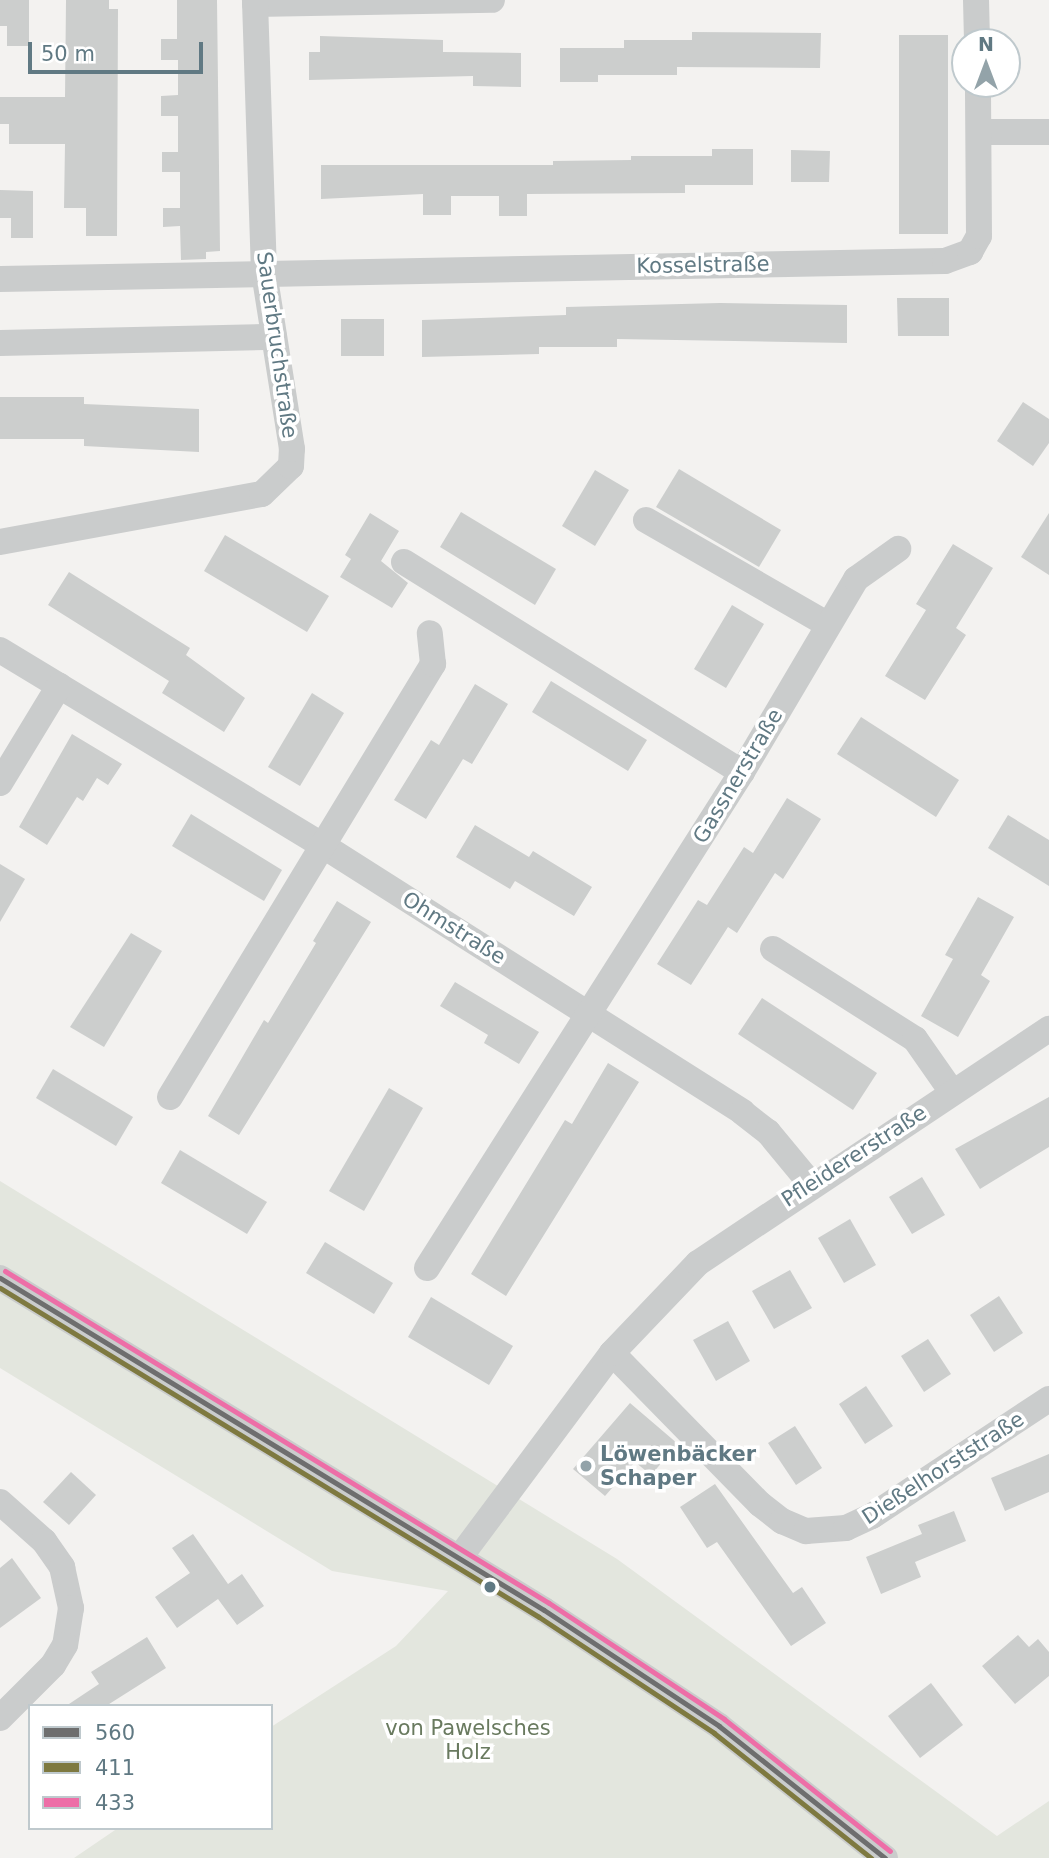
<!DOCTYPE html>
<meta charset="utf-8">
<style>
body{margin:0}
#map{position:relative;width:1049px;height:1858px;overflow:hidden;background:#f3f2f0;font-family:"DejaVu Sans",sans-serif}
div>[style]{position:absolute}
.green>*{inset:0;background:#e3e6de}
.building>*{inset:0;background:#cccecd}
.minor>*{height:26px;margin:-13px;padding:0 13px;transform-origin:13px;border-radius:13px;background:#cacccc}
.bus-1>*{height:5px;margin:-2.5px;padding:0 2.5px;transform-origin:2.5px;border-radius:2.5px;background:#6e6e6e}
.bus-2>*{height:5px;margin:-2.5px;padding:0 2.5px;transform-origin:2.5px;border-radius:2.5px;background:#7e7940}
.bus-3>*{height:5px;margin:-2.5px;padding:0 2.5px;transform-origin:2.5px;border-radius:2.5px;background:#ed6ea7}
.dots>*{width:19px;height:19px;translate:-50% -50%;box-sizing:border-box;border:4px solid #fff;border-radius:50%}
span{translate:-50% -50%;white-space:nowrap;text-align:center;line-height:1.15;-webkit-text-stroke:7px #fff;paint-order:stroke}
.street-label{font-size:21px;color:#607983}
.poi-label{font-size:21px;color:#607983;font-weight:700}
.left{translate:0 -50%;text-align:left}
.park-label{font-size:21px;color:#697a5f}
.legend{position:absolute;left:28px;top:1704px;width:245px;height:126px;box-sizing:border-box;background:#fff;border:2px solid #bfc9cd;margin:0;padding:9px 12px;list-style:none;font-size:21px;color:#607983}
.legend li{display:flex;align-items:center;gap:14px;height:35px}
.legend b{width:35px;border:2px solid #bfc9cd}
.north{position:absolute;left:951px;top:28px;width:70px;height:70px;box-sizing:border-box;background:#fff;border:2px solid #bfc9cd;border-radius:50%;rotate:0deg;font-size:19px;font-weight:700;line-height:28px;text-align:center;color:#607983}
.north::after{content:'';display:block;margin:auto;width:24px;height:32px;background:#93a3a9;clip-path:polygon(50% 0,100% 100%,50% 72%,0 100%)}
.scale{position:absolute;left:28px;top:42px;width:175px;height:32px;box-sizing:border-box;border:4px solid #607983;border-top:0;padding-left:9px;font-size:21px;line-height:24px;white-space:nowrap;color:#607983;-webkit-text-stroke:5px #fff;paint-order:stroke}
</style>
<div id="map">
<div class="green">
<div style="clip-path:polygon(0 1181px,617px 1559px,997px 1836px,1049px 1801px,1049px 1858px,74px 1858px,118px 1828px,271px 1828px,271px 1727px,396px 1646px,448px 1591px,332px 1571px,0 1368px)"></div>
</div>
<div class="building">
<div style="clip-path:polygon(0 0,29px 0,29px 46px,7px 46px,7px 26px,0 26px)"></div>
<div style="clip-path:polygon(66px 0,109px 0,109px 9px,118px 9px,117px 236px,86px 236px,86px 208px,64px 208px,65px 144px,9px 144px,9px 124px,0 124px,0 97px,65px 97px)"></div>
<div style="clip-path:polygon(177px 0,217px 0,220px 251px,206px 252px,206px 259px,181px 260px,180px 226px,163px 227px,163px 208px,180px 208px,180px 172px,162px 172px,162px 152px,178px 152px,178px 116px,161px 116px,161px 96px,178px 95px,178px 60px,161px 60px,161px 39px,177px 39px)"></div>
<div style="clip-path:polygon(692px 32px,821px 33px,820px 68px,677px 67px,677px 75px,598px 75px,598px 82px,560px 82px,560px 48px,624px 48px,624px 40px,692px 40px)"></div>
<div style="clip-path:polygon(899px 35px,948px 35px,948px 234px,899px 234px)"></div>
<div style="clip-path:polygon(320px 36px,443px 40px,443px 52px,521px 53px,521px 87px,473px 86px,473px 76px,309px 80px,309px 52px,320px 52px)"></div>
<div style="clip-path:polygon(712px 149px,753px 149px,753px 185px,685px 185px,685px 193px,527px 194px,527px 216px,499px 216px,499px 196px,451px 196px,451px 215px,423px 215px,423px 194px,321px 199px,321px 165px,553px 165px,553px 161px,631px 160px,631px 156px,712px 156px)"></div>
<div style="clip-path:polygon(791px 150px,830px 151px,829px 182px,791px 182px)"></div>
<div style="clip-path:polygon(0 190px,33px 191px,33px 238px,11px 238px,11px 218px,0 218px)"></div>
<div style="clip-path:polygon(897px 298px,949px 298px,949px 336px,898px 336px)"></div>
<div style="clip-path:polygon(720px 303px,847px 305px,847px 343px,617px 339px,617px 347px,539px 347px,539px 354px,422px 357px,422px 320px,566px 315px,566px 307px)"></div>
<div style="clip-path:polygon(341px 319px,384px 319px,384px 356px,341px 356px)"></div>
<div style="clip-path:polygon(0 397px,84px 397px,84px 404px,199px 409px,199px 452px,84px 446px,84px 439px,0 439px)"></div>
<div style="clip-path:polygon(1023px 402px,1049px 419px,1049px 443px,1033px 466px,997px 441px)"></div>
<div style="clip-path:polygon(679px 469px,781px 530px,759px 567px,656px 507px)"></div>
<div style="clip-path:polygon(595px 470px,629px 490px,595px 546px,562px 526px)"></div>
<div style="clip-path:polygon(461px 512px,556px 569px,535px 605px,440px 547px)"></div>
<div style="clip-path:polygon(370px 513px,399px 531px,381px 561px,408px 583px,392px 608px,340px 577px,351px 559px,345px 555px)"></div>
<div style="clip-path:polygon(1049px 513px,1049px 575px,1021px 557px)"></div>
<div style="clip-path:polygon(225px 535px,329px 596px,307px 632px,204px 571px)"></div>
<div style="clip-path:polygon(953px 544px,993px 568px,956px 628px,966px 635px,925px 700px,885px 676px,926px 610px,916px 604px)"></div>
<div style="clip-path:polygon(69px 572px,190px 648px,186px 655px,245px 698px,224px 732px,162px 693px,169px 681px,48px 605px)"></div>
<div style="clip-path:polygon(732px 605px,764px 624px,726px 688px,694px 669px)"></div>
<div style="clip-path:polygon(551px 681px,647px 740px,628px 771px,532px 712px)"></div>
<div style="clip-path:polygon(475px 684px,508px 704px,472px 764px,463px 759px,426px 819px,394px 800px,431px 740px,439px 745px)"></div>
<div style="clip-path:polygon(312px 693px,344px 713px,300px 786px,268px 767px)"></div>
<div style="clip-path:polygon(861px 717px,959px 780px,936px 817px,837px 754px)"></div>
<div style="clip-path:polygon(72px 734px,122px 764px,108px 785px,97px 778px,83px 801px,77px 797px,47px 845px,19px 827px)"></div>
<div style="clip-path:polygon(787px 798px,821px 819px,783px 879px,775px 873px,737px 933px,728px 927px,691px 985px,657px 964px,698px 900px,707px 905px,744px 847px,753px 853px)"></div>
<div style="clip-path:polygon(191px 814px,282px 870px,264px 901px,172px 846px)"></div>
<div style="clip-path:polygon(1008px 815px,1049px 840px,1049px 886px,988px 848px)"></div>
<div style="clip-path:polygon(475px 825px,529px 857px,533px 851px,592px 887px,574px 916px,515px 881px,510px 889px,456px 857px)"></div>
<div style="clip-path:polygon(0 864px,25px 879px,0 922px)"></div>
<div style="clip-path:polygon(978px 897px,1014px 917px,981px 975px,990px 981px,958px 1037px,921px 1016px,953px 959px,945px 955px)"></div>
<div style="clip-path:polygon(337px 901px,371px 922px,239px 1135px,208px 1116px,264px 1020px,268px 1023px,316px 943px,313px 941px)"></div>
<div style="clip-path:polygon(131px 933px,162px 951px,104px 1047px,70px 1027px)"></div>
<div style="clip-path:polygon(455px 982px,539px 1032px,519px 1064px,484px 1043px,488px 1035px,440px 1006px)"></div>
<div style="clip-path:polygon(762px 998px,877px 1073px,853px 1110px,738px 1034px)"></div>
<div style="clip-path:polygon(608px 1063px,639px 1082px,506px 1296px,471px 1274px,565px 1120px,572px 1124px)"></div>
<div style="clip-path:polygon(53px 1069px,133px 1117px,116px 1146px,36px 1098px)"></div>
<div style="clip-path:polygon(389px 1088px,423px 1108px,364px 1211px,329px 1191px)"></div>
<div style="clip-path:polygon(1049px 1097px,1049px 1147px,980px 1189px,955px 1149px)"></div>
<div style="clip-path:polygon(180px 1150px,267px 1202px,247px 1234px,161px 1183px)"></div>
<div style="clip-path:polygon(922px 1177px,945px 1215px,912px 1234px,889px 1197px)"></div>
<div style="clip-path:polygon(850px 1219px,876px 1265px,844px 1283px,818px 1238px)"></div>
<div style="clip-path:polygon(325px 1242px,393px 1283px,374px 1314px,306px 1273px)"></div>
<div style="clip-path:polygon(790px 1270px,812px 1308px,774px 1329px,752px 1291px)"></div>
<div style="clip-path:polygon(999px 1296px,1023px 1333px,994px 1352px,970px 1315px)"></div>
<div style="clip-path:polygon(431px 1297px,513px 1346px,489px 1385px,408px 1337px)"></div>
<div style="clip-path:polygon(728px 1321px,750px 1361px,716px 1381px,693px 1340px)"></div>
<div style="clip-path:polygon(928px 1339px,951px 1374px,924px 1392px,901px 1356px)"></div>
<div style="clip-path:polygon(866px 1386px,893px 1426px,865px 1444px,839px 1404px)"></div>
<div style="clip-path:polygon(630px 1403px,678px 1444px,651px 1475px,635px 1462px,605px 1496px,573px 1469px)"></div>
<div style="clip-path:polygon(795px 1426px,822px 1468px,796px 1485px,768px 1443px)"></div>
<div style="clip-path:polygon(1049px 1454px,1049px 1492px,1005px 1511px,991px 1478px)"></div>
<div style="clip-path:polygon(71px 1472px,96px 1495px,69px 1525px,43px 1502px)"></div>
<div style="clip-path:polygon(715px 1484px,793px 1593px,802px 1587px,826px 1623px,791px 1646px,717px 1542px,707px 1548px,680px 1507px)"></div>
<div style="clip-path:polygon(954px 1511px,966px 1541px,915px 1562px,921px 1577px,881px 1594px,866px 1557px,922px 1534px,918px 1525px)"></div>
<div style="clip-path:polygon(193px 1534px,228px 1584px,242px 1574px,264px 1606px,237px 1625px,218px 1599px,177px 1628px,155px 1597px,190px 1573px,172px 1548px)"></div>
<div style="clip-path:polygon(12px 1558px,41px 1598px,0 1628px,0 1568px)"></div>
<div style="clip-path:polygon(1018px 1635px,1029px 1647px,1038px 1639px,1049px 1652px,1049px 1676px,1015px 1704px,982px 1666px)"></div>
<div style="clip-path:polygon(147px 1637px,166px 1668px,106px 1706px,66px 1706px,99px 1684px,91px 1672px)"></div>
<div style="clip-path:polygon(931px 1683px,963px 1725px,920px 1758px,888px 1716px)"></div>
</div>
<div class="minor">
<div style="left:976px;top:0;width:42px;rotate:88.6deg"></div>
<div style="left:255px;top:4px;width:237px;rotate:-1deg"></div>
<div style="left:980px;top:132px;width:69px"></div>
<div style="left:0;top:279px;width:945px;rotate:-1.09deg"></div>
<div style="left:945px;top:261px;width:27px;rotate:-20deg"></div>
<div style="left:970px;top:252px;width:18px;rotate:-61deg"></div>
<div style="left:979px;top:236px;width:152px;rotate:-90.4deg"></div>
<div style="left:0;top:343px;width:274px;rotate:-1.3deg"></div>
<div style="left:646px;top:520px;width:209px;rotate:29.9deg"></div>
<div style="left:0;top:542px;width:266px;rotate:-10.4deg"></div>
<div style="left:262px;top:494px;width:40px;rotate:-44deg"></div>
<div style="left:291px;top:466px;width:17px;rotate:-87deg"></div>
<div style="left:292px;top:449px;width:178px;rotate:-99deg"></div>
<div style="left:264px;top:273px;width:273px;rotate:-91.9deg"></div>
<div style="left:404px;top:562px;width:398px;rotate:31.9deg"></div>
<div style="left:0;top:650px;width:376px;rotate:31.2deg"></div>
<div style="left:322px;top:845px;width:498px;rotate:32.4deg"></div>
<div style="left:742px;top:1112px;width:33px;rotate:38deg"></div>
<div style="left:768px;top:1132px;width:67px;rotate:50.4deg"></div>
<div style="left:0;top:783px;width:114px;rotate:-58.7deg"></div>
<div style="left:773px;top:949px;width:168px;rotate:32.4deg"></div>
<div style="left:915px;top:1039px;width:65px;rotate:55.1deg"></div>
<div style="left:170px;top:1097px;width:507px;rotate:-58.73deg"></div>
<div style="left:433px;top:664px;width:31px;rotate:-96deg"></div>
<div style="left:427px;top:1268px;width:588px;rotate:-57.58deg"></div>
<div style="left:742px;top:772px;width:224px;rotate:-59.4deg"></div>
<div style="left:856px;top:579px;width:52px;rotate:-35.5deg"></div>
<div style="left:0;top:1278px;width:637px;rotate:31.4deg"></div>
<div style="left:544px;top:1610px;width:210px;rotate:33.5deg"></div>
<div style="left:719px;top:1726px;width:212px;rotate:38.5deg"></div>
<div style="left:612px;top:1353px;width:211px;rotate:45.6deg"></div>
<div style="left:760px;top:1504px;width:28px;rotate:38deg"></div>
<div style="left:782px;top:1521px;width:26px;rotate:23deg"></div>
<div style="left:806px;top:1531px;width:40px;rotate:-4.3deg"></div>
<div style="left:846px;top:1528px;width:29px;rotate:-25deg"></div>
<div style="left:872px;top:1516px;width:212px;rotate:-33.5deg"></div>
<div style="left:0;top:1502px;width:59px;rotate:41.6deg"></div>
<div style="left:44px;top:1541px;width:32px;rotate:55deg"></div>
<div style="left:62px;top:1567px;width:42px;rotate:77.6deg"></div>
<div style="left:71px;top:1608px;width:37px;rotate:99deg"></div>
<div style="left:65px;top:1645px;width:23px;rotate:121deg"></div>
<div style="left:53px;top:1665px;width:75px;rotate:135deg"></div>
<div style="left:460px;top:1557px;width:254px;rotate:-53.3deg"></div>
<div style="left:612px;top:1353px;width:124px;rotate:-46.3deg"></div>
<div style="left:698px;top:1263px;width:422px;rotate:-33.7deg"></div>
</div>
<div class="bus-1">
<div style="left:0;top:1278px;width:637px;rotate:31.4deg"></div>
<div style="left:544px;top:1610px;width:210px;rotate:33.5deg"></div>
<div style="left:719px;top:1726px;width:212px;rotate:38.5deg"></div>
</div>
<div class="bus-2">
<div style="left:0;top:1288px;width:631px;rotate:31.4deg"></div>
<div style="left:539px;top:1617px;width:210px;rotate:33.5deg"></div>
<div style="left:714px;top:1733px;width:201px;rotate:38.5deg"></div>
</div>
<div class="bus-3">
<div style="left:5px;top:1271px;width:637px;rotate:31.4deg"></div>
<div style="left:549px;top:1603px;width:210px;rotate:33.5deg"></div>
<div style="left:724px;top:1719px;width:212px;rotate:38.5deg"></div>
</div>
<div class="dots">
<div style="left:586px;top:1466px;background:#93a3a9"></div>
<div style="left:490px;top:1587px;background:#607983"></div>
</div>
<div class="street-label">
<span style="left:703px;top:265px;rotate:-1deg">Kosselstraße</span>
<span style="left:277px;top:345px;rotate:82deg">Sauerbruchstraße</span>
<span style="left:738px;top:776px;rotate:-59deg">Gassnerstraße</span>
<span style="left:454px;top:928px;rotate:32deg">Ohmstraße</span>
<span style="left:854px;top:1156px;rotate:-33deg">Pfleidererstraße</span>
<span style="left:943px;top:1468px;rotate:-33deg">Dießelhorststraße</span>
</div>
<div class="poi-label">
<span class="left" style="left:600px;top:1466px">Löwenbäcker<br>Schaper</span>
</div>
<div class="park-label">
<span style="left:468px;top:1740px">von Pawelsches<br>Holz</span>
</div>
<ul class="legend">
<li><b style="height:9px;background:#6e6e6e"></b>560</li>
<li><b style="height:9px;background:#7e7940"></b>411</li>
<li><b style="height:9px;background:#ed6ea7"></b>433</li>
</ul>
<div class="north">N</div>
<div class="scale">50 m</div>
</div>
